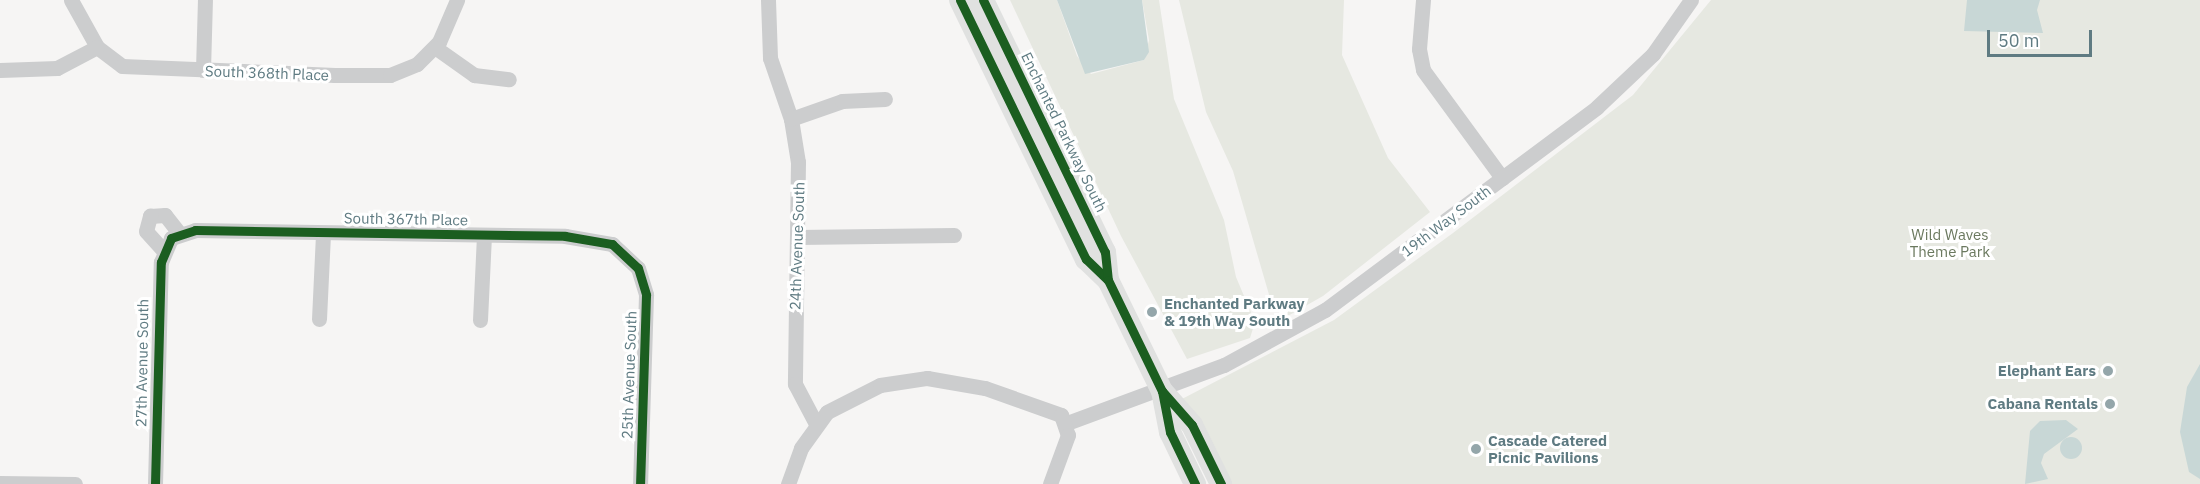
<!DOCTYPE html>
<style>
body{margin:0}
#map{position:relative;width:2200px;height:484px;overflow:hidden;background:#f6f5f4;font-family:"IBM Plex Sans",sans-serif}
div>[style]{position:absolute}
.green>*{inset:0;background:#e6e8e1}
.water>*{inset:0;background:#c8d7d6}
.round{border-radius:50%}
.street>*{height:15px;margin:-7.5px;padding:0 7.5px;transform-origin:7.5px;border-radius:7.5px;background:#cccdce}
.primary>*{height:22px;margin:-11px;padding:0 11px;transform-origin:11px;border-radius:11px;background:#e0e1e0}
.cycleway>*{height:9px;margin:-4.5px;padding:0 4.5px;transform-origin:4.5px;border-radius:4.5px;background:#1b5e20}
.dots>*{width:16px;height:16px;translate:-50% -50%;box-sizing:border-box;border:3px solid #fff;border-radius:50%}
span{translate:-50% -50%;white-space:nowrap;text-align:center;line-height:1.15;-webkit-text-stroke:6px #fff;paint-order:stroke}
.street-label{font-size:15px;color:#5f7b82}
.park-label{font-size:15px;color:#6b795f}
.poi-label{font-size:15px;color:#5f7b82;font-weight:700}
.left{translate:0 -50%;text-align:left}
.right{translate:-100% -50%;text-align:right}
.scale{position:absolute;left:1987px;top:30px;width:105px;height:27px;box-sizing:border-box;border:3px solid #5f7b82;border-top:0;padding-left:8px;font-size:18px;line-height:21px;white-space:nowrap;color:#5f7b82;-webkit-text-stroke:4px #fff;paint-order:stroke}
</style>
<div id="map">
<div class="green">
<div style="clip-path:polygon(1010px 0,1057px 0,1077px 56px,1091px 74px,1144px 60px,1149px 40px,1142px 0,1159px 0,1174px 99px,1224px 220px,1236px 277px,1255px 322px,1250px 338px,1187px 359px,1121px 236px)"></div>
<div style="clip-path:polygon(1179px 0,1344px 0,1342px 55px,1388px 158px,1430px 212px,1323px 296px,1286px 317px,1270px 298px,1233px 171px,1206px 112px)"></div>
<div style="clip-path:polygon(1711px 0,2200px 0,2200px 484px,1222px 484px,1180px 400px,1334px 320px,1453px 233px,1633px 95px)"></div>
</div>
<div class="water">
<div style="clip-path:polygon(1057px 0,1142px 0,1149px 52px,1144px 60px,1085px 74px)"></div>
<div style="clip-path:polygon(1967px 0,2040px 0,2037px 10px,2043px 33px,1964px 31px)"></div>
<div style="clip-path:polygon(2200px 364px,2200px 479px,2189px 472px,2180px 432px,2187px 387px)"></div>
<div style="clip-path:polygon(2066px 420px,2078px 429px,2044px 454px,2041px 463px,2048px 479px,2025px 484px,2030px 431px,2040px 421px)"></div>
<div class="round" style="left:2060px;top:437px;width:22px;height:22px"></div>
</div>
<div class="street">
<div style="left:71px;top:0;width:54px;rotate:61deg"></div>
<div style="left:97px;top:47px;width:31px;rotate:37deg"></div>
<div style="left:122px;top:66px;width:213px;rotate:2.4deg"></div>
<div style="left:335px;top:75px;width:55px"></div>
<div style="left:390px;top:75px;width:29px;rotate:-22deg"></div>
<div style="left:417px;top:64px;width:31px;rotate:-45deg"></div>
<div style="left:439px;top:42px;width:46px;rotate:-66.8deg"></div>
<div style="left:768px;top:0;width:58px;rotate:88deg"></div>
<div style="left:770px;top:58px;width:65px;rotate:71deg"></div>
<div style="left:791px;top:119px;width:44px;rotate:80.8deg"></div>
<div style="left:798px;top:162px;width:222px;rotate:90.8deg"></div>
<div style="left:795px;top:384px;width:43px;rotate:62.2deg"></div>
<div style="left:1423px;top:0;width:49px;rotate:94.7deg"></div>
<div style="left:1419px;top:49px;width:21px;rotate:79deg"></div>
<div style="left:1423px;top:70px;width:134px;rotate:53.8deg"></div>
<div style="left:436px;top:48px;width:47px;rotate:35.4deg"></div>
<div style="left:474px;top:75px;width:35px;rotate:7deg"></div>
<div style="left:0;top:70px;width:57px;rotate:-2deg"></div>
<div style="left:57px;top:68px;width:45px;rotate:-27.7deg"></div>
<div style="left:203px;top:70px;width:70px;rotate:-88.4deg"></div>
<div style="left:791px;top:119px;width:54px;rotate:-19.4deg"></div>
<div style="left:842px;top:101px;width:43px;rotate:-2.7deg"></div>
<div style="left:798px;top:237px;width:156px;rotate:-0.7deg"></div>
<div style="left:163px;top:250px;width:25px;rotate:-132deg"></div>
<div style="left:146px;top:231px;width:16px;rotate:-75deg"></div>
<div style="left:150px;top:216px;width:15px;rotate:-4deg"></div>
<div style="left:165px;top:215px;width:23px;rotate:52deg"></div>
<div style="left:319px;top:319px;width:86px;rotate:-87.3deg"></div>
<div style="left:480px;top:320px;width:84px;rotate:-87.3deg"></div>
<div style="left:1067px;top:423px;width:167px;rotate:-20.3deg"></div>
<div style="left:1224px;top:365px;width:115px;rotate:-28.6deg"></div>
<div style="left:1325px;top:310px;width:339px;rotate:-36.7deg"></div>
<div style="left:1597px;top:107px;width:77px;rotate:-43.4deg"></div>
<div style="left:1653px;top:54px;width:66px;rotate:-54.9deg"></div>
<div style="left:0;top:483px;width:75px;rotate:0.8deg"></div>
<div style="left:155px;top:484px;width:222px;rotate:-88.5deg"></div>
<div style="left:161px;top:262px;width:26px;rotate:-67deg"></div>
<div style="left:171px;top:238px;width:25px;rotate:-18deg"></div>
<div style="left:195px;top:230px;width:370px;rotate:0.9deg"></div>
<div style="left:565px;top:236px;width:48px;rotate:9.7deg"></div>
<div style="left:612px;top:244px;width:35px;rotate:43deg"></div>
<div style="left:638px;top:268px;width:28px;rotate:73deg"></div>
<div style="left:646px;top:295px;width:189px;rotate:91.8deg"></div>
<div style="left:788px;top:484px;width:38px;rotate:-70deg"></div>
<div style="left:801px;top:448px;width:44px;rotate:-54.2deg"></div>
<div style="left:827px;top:412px;width:59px;rotate:-27deg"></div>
<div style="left:880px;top:385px;width:48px;rotate:-8.5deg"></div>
<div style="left:927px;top:378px;width:59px;rotate:9.8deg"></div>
<div style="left:985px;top:388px;width:81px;rotate:19.6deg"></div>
<div style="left:1061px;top:415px;width:21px;rotate:71deg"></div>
<div style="left:1068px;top:435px;width:52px;rotate:110.2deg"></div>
</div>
<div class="primary">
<div style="left:960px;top:0;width:288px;rotate:64.1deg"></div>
<div style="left:1086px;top:259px;width:30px;rotate:44deg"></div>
<div style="left:983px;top:0;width:280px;rotate:64.2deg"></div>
<div style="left:1105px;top:252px;width:28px;rotate:84deg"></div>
<div style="left:1108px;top:280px;width:123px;rotate:64.1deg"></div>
<div style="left:1162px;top:391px;width:42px;rotate:79deg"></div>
<div style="left:1170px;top:432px;width:58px;rotate:64.3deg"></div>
<div style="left:1163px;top:392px;width:44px;rotate:48.7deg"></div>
<div style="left:1192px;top:425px;width:66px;rotate:63.8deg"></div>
</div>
<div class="cycleway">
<div style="left:960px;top:0;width:288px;rotate:64.1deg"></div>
<div style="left:1086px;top:259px;width:30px;rotate:44deg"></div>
<div style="left:983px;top:0;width:280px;rotate:64.2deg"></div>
<div style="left:1105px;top:252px;width:28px;rotate:84deg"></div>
<div style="left:1108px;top:280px;width:123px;rotate:64.1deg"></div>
<div style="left:1162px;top:391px;width:42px;rotate:79deg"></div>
<div style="left:1170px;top:432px;width:58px;rotate:64.3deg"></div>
<div style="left:1162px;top:391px;width:45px;rotate:48.6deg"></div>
<div style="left:1192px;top:425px;width:66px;rotate:63.8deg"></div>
<div style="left:155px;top:484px;width:222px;rotate:-88.5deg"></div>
<div style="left:161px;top:262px;width:26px;rotate:-67deg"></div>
<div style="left:171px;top:238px;width:25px;rotate:-18deg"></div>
<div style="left:195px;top:230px;width:370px;rotate:0.9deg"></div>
<div style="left:565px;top:236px;width:48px;rotate:9.7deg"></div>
<div style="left:612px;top:244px;width:35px;rotate:43deg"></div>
<div style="left:638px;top:268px;width:28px;rotate:73deg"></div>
<div style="left:646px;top:295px;width:189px;rotate:91.8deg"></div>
</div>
<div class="dots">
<div style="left:1152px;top:312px;background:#94a6aa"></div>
<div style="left:2108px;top:371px;background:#94a6aa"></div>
<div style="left:2110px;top:404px;background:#94a6aa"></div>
<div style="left:1476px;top:449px;background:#94a6aa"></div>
</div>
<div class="street-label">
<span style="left:267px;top:73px;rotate:2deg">South 368th Place</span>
<span style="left:1064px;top:132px;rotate:64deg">Enchanted Parkway South</span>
<span style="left:406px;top:219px;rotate:1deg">South 367th Place</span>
<span style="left:1446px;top:221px;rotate:-37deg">19th Way South</span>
<span style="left:797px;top:246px;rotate:-88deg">24th Avenue South</span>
<span style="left:142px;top:363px;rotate:-89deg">27th Avenue South</span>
<span style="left:629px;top:375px;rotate:-88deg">25th Avenue South</span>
</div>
<div class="park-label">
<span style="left:1950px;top:243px">Wild Waves<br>Theme Park</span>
</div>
<div class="poi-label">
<span class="left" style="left:1164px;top:312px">Enchanted Parkway<br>&amp; 19th Way South</span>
<span class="right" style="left:2096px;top:371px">Elephant Ears</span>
<span class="right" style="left:2098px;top:404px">Cabana Rentals</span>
<span class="left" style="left:1488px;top:449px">Cascade Catered<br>Picnic Pavilions</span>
</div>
<div class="scale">50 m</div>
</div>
